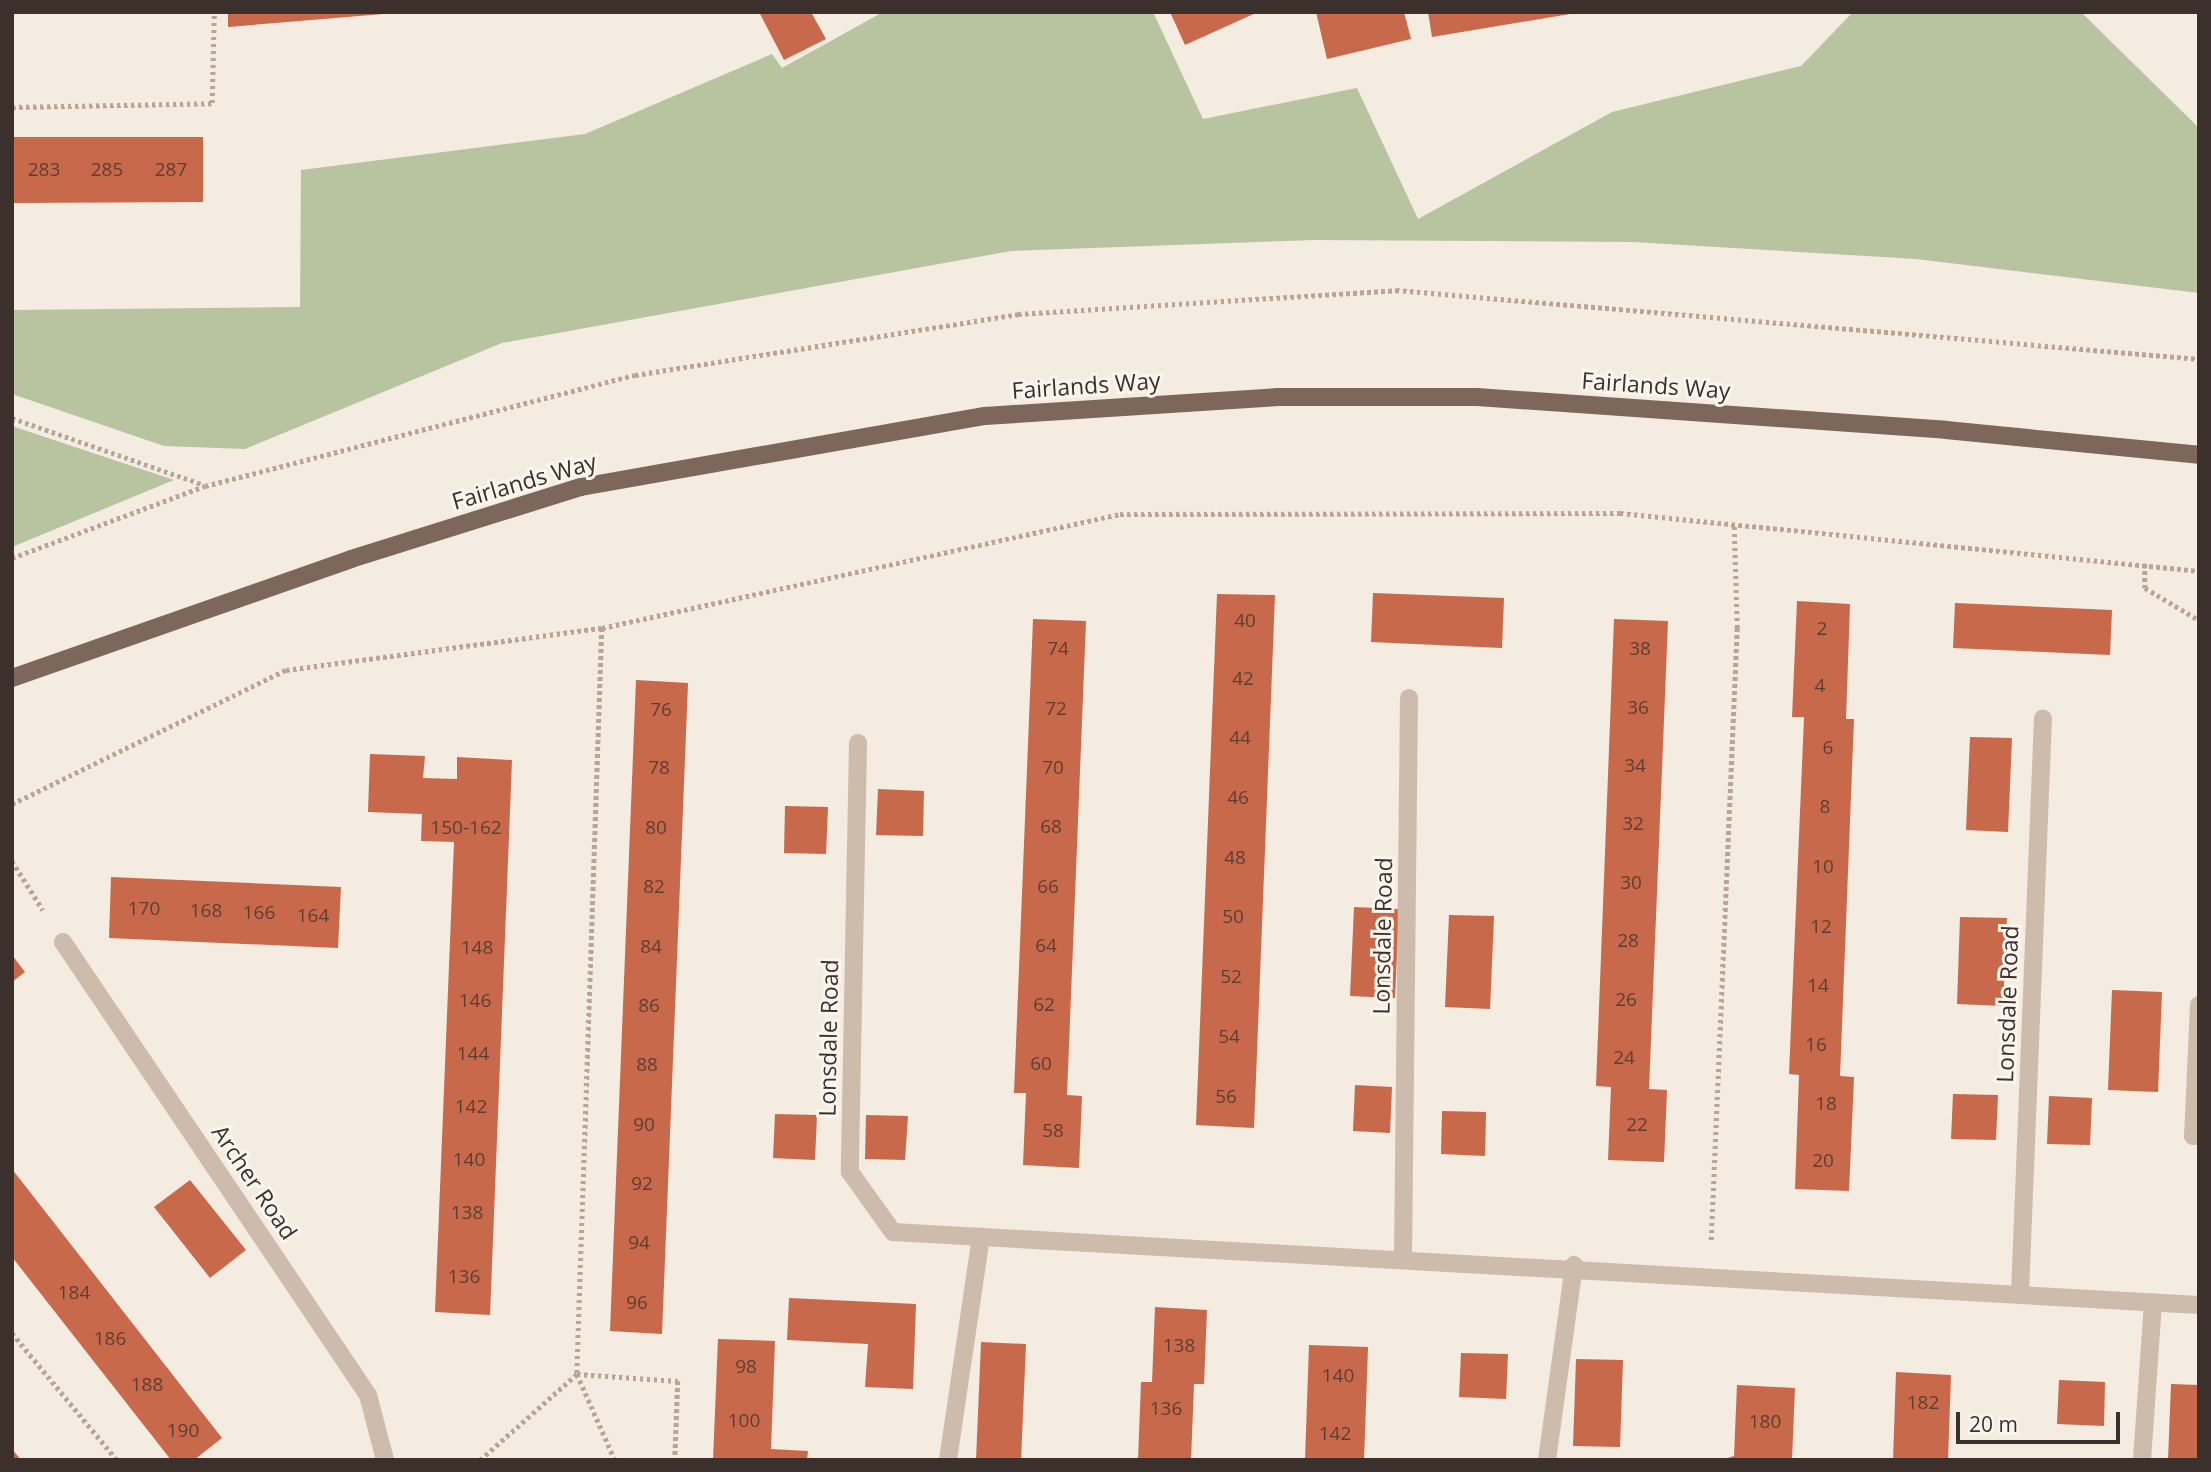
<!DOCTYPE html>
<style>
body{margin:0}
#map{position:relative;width:2211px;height:1472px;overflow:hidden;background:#f4ebe1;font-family:"Open Sans",sans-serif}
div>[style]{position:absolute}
.green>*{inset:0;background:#b8c4a0}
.building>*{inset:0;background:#c8694b}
.path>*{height:4.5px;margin-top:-2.25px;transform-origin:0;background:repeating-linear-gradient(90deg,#b9a596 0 3.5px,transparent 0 7px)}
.lane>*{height:18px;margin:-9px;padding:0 9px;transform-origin:9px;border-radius:9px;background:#cdbbac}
.street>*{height:18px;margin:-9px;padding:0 9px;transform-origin:9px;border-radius:9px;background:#cdbbac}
.primary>*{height:18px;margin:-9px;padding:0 9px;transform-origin:9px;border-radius:9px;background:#7d675c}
span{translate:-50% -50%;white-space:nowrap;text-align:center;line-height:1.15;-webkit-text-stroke:6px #fbf5ee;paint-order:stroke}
.number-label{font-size:19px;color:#5e3e33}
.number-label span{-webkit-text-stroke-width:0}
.street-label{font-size:23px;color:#3b302b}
.frame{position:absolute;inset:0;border:14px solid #3b302b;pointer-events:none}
.scale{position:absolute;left:1956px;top:1412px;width:164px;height:32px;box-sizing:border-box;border:4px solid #3b302b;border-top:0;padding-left:9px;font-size:21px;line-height:24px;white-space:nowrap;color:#3b302b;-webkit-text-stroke:5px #fbf5ee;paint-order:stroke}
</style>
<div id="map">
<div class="green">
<div style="clip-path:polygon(883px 12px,1153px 12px,1203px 119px,1357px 88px,1418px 219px,1612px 112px,1801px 66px,1853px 12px,2081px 12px,2199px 128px,2199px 293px,1916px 259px,1632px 242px,1314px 240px,1011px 251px,502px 343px,245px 449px,164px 446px,12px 394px,12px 310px,300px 307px,301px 170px,585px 134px,772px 54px,782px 68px)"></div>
<div style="clip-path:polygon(12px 426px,174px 480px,12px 547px)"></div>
</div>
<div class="building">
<div style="clip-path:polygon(228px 12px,383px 12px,383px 14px,228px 27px)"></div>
<div style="clip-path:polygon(759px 12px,811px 12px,826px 39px,784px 60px)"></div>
<div style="clip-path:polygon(1170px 12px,1258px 12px,1185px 45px)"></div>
<div style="clip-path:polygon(1316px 12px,1404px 12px,1411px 39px,1327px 59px)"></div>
<div style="clip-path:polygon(1428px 12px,1569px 12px,1570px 14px,1432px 37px)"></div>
<div style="clip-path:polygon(12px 137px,203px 137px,203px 202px,12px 203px)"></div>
<div style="clip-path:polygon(1373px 593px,1504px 598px,1502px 648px,1371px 642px)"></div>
<div style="clip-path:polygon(1217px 594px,1275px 595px,1254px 1128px,1196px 1125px)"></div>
<div style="clip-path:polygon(1797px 601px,1850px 604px,1846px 719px,1854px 719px,1840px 1076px,1854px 1077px,1849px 1191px,1795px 1189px,1799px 1075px,1789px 1074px,1804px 717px,1792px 717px)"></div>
<div style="clip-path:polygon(1955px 603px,2112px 610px,2110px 655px,1953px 648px)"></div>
<div style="clip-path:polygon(1033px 619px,1086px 621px,1067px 1095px,1082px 1096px,1079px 1168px,1023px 1165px,1026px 1093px,1014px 1093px)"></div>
<div style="clip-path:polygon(1614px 619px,1668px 621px,1649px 1089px,1667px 1090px,1664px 1162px,1608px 1160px,1611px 1087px,1596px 1086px)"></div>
<div style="clip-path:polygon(636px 680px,688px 683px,662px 1334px,610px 1331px)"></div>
<div style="clip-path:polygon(1970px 737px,2012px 738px,2008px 832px,1966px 830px)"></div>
<div style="clip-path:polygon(370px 754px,425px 756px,423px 778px,457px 779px,457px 757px,512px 760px,490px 1315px,435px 1312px,454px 842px,421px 841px,422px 814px,368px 812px)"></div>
<div style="clip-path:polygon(878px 789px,924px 791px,923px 836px,876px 835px)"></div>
<div style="clip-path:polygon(785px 806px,828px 807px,826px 854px,784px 853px)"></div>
<div style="clip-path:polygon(111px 877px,341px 887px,338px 948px,109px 938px)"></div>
<div style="clip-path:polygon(1354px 907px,1399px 909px,1395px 998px,1350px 996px)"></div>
<div style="clip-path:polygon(1449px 915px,1494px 916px,1490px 1009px,1445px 1007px)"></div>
<div style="clip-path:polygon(1960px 917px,2007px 918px,2003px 1006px,1957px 1004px)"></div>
<div style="clip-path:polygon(12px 955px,25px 972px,12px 982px)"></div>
<div style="clip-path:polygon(2112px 990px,2162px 992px,2158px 1092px,2108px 1090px)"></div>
<div style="clip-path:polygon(1355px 1085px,1392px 1087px,1390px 1133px,1353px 1131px)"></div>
<div style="clip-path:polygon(1953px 1094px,1998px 1095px,1996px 1140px,1951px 1139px)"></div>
<div style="clip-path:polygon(2049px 1096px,2092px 1098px,2090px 1145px,2047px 1144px)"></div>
<div style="clip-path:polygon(1442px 1111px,1486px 1112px,1485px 1156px,1441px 1154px)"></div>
<div style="clip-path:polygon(775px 1114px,817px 1115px,815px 1160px,773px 1158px)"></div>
<div style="clip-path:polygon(866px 1115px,908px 1116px,905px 1160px,865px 1159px)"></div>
<div style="clip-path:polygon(12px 1169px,222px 1438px,194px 1460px,171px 1460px,12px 1257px)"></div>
<div style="clip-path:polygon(190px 1180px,246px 1250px,210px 1278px,154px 1207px)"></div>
<div style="clip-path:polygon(789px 1298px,916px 1304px,913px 1389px,865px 1387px,868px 1344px,787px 1340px)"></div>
<div style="clip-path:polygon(1155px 1307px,1207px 1310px,1204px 1384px,1194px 1384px,1191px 1460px,1138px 1460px,1141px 1382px,1152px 1382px)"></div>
<div style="clip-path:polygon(718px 1339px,775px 1341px,771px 1449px,808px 1451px,807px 1460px,713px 1460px)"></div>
<div style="clip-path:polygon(981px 1342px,1026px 1344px,1021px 1460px,976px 1460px)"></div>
<div style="clip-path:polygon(1309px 1345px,1368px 1347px,1364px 1460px,1305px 1460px)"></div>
<div style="clip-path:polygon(1461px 1353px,1508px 1354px,1506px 1399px,1459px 1397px)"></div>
<div style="clip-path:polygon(1576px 1359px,1623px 1360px,1620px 1447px,1573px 1446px)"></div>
<div style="clip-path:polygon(1896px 1372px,1951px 1375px,1948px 1460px,1893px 1460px)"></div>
<div style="clip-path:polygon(2059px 1380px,2105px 1382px,2104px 1426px,2057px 1424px)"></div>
<div style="clip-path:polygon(2171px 1384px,2199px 1385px,2199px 1460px,2168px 1460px)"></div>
<div style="clip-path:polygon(1737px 1385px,1795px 1388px,1792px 1459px,1722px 1460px,1734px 1456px)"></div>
<div style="clip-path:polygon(12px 1449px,21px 1460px,12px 1460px)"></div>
</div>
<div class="path">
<div style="left:12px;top:107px;width:200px;rotate:-1.1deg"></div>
<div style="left:212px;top:103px;width:91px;rotate:-88.7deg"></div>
<div style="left:12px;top:418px;width:203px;rotate:19.2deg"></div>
<div style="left:12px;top:558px;width:206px;rotate:-20.5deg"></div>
<div style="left:205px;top:486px;width:444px;rotate:-14.5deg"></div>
<div style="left:635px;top:375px;width:388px;rotate:-9deg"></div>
<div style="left:1018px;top:314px;width:379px;rotate:-3.6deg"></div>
<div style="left:1396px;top:290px;width:806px;rotate:4.91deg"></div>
<div style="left:2145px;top:564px;width:24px;rotate:90deg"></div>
<div style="left:2145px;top:588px;width:63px;rotate:30.7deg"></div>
<div style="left:602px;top:628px;width:746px;rotate:91.92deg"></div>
<div style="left:577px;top:1374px;width:94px;rotate:66.2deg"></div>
<div style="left:12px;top:804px;width:305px;rotate:-26.1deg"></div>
<div style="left:286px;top:670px;width:319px;rotate:-7.6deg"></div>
<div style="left:602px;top:628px;width:530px;rotate:-12.41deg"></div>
<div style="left:1120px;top:514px;width:500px;rotate:-0.11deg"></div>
<div style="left:1620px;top:513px;width:582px;rotate:5.72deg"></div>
<div style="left:12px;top:861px;width:58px;rotate:57.7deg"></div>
<div style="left:1711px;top:1240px;width:613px;rotate:-87.57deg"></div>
<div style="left:1737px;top:628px;width:104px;rotate:-91.7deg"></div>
<div style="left:12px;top:1333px;width:165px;rotate:50.4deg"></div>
<div style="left:480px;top:1460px;width:130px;rotate:-41.6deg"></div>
<div style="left:577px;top:1374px;width:101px;rotate:4deg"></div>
<div style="left:678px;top:1381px;width:79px;rotate:92.2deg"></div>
</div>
<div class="lane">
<div style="left:2199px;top:1005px;width:131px;rotate:92.6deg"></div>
<div style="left:2193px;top:1136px;width:6px"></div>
</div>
<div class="street">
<div style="left:858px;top:743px;width:429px;rotate:91.1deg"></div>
<div style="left:850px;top:1172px;width:74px;rotate:54.4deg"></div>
<div style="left:893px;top:1232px;width:1308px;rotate:3.2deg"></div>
<div style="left:63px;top:942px;width:546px;rotate:56.05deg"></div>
<div style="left:368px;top:1395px;width:67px;rotate:75.3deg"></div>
<div style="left:1403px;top:1259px;width:561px;rotate:-89.39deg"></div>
<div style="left:2020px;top:1293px;width:575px;rotate:-87.71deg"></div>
<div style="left:948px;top:1460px;width:226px;rotate:-81.6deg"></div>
<div style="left:1547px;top:1460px;width:197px;rotate:-82.1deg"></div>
<div style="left:2142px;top:1460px;width:158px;rotate:-86deg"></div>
</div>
<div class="primary">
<div style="left:12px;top:678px;width:359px;rotate:-19.3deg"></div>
<div style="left:351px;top:559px;width:241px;rotate:-17.4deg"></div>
<div style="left:581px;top:487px;width:410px;rotate:-10deg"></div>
<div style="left:985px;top:416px;width:295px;rotate:-3.7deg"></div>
<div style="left:1279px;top:397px;width:198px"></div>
<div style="left:1477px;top:397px;width:470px;rotate:4deg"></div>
<div style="left:1946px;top:430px;width:254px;rotate:5.6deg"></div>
</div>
<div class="number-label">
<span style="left:44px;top:170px">283</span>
<span style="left:107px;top:170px">285</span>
<span style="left:171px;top:170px">287</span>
<span style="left:1245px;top:621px">40</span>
<span style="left:1822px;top:629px">2</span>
<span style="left:1058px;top:649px">74</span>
<span style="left:1640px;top:649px">38</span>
<span style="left:1243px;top:679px">42</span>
<span style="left:1820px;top:686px">4</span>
<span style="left:1638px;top:708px">36</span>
<span style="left:1056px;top:709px">72</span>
<span style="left:661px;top:710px">76</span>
<span style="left:1240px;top:738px">44</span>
<span style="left:1828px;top:748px">6</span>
<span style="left:1635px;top:766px">34</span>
<span style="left:659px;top:768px">78</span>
<span style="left:1053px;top:768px">70</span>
<span style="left:1238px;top:798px">46</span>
<span style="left:1825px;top:807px">8</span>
<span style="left:1633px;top:824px">32</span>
<span style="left:1051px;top:827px">68</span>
<span style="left:466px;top:828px">150-162</span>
<span style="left:656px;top:828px">80</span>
<span style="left:1235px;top:858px">48</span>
<span style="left:1823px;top:867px">10</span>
<span style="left:1631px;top:883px">30</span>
<span style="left:654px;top:887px">82</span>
<span style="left:1048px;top:887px">66</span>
<span style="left:144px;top:909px">170</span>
<span style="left:206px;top:911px">168</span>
<span style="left:259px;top:913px">166</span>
<span style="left:313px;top:916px">164</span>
<span style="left:1233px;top:917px">50</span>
<span style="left:1821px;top:927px">12</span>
<span style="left:1628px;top:941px">28</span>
<span style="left:1046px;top:946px">64</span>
<span style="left:651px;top:947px">84</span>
<span style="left:477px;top:948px">148</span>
<span style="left:1231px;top:977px">52</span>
<span style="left:1818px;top:986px">14</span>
<span style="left:1626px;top:1000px">26</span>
<span style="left:475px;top:1001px">146</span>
<span style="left:1044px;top:1005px">62</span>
<span style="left:649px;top:1006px">86</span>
<span style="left:1229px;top:1037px">54</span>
<span style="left:1816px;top:1045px">16</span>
<span style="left:473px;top:1054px">144</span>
<span style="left:1624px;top:1058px">24</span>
<span style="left:1041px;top:1064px">60</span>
<span style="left:647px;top:1065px">88</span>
<span style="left:1226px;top:1097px">56</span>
<span style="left:1826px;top:1104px">18</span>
<span style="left:471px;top:1107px">142</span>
<span style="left:644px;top:1125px">90</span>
<span style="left:1637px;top:1125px">22</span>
<span style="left:1053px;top:1131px">58</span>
<span style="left:469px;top:1160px">140</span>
<span style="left:1823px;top:1161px">20</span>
<span style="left:642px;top:1184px">92</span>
<span style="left:467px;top:1213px">138</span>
<span style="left:639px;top:1243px">94</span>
<span style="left:464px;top:1277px">136</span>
<span style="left:74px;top:1293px">184</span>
<span style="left:637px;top:1303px">96</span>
<span style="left:110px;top:1339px">186</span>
<span style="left:1179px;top:1346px">138</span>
<span style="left:746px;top:1367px">98</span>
<span style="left:1338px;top:1376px">140</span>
<span style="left:147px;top:1385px">188</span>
<span style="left:1923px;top:1403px">182</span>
<span style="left:1166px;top:1409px">136</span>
<span style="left:744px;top:1421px">100</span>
<span style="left:1765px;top:1422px">180</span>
<span style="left:183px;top:1431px">190</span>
<span style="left:1335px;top:1434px">142</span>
</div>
<div class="street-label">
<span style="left:1086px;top:385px;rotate:-4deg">Fairlands Way</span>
<span style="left:1656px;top:385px;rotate:4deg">Fairlands Way</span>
<span style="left:524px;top:481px;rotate:-16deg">Fairlands Way</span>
<span style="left:1382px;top:936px;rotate:-89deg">Lonsdale Road</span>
<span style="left:2007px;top:1004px;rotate:-88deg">Lonsdale Road</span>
<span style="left:828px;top:1038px;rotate:-89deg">Lonsdale Road</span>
<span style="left:255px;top:1182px;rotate:56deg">Archer Road</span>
</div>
<div class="frame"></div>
<div class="scale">20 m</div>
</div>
